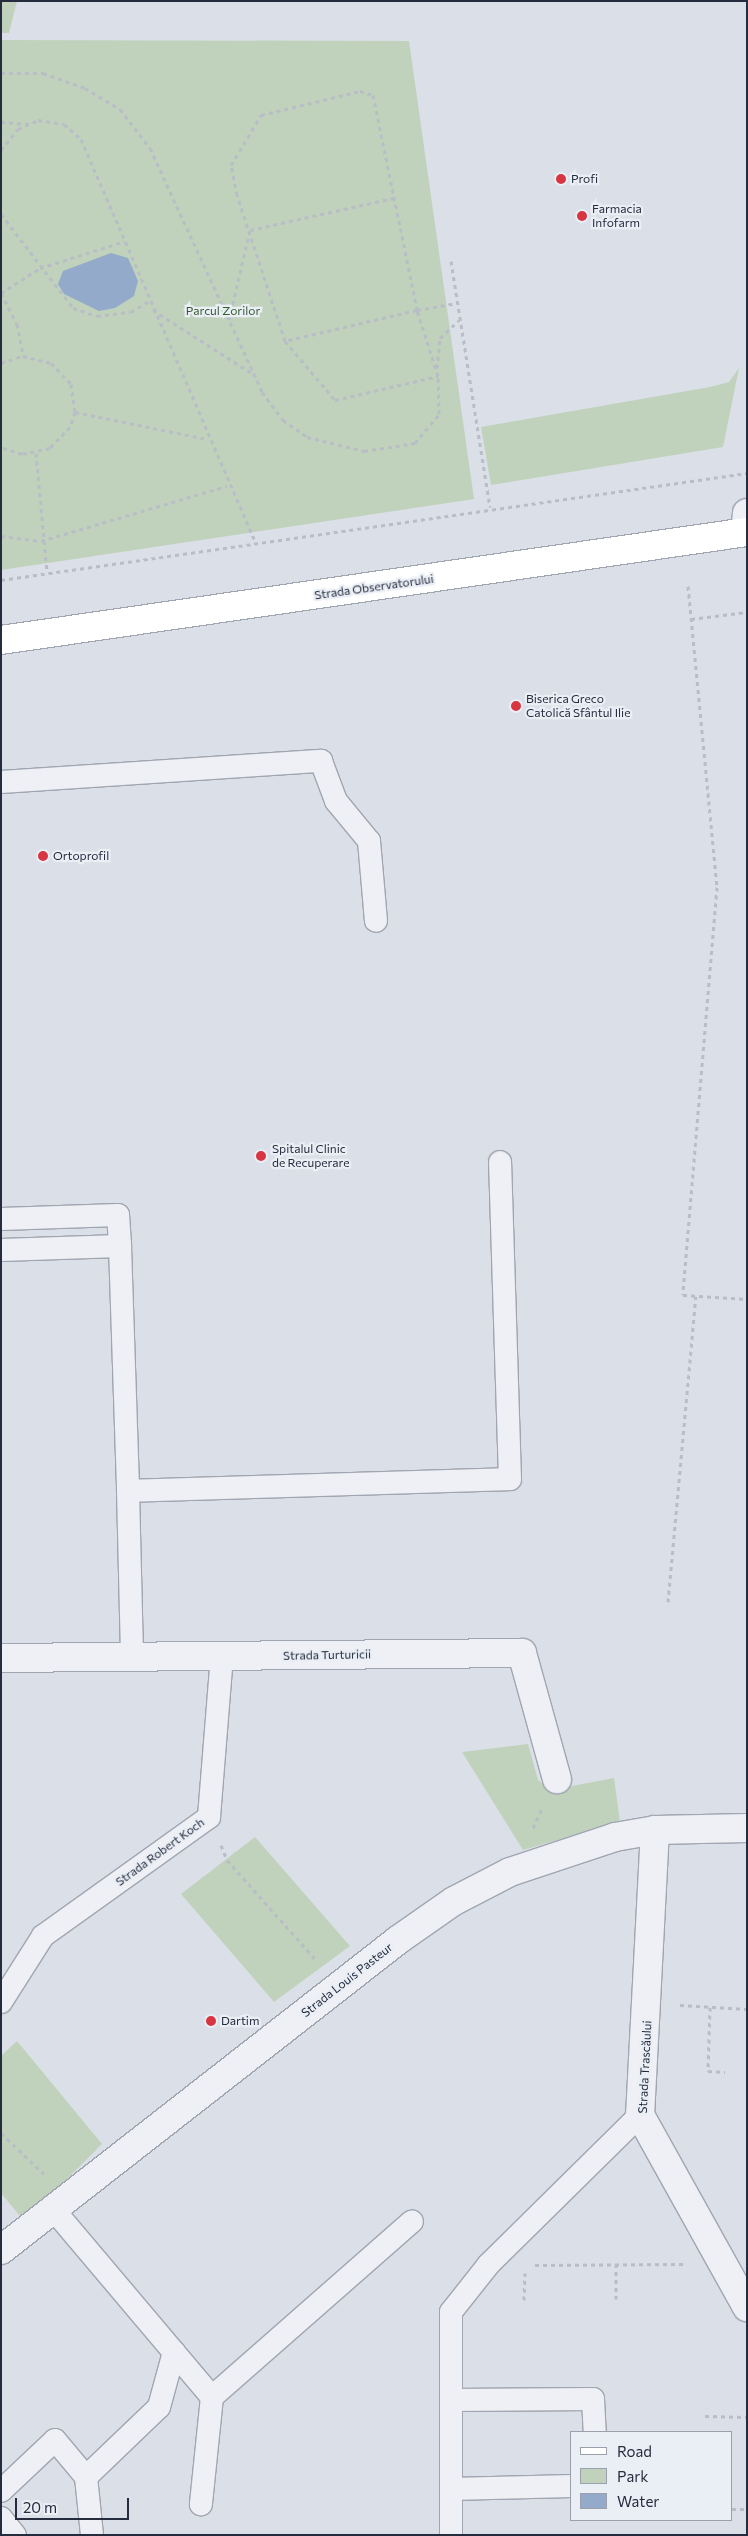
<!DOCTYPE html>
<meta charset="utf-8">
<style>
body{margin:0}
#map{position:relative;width:748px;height:2536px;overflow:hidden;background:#dbdfe7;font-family:Commissioner,sans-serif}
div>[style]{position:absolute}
.green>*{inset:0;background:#c0d2bc}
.water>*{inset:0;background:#93aaca}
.path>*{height:3px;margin-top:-1.5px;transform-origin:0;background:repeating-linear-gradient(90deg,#b9bdc5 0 4px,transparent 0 8px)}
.roads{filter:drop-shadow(1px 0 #a0a6b1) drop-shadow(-1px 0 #a0a6b1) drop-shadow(0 1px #a0a6b1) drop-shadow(0 -1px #a0a6b1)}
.service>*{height:22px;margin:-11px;padding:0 11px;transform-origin:11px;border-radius:11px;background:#eef0f5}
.minor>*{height:28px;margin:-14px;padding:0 14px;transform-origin:14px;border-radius:14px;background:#eef0f5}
.secondary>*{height:28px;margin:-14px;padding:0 14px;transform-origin:14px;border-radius:14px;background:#fff}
.dots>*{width:14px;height:14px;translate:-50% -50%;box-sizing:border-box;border:2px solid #eaeef5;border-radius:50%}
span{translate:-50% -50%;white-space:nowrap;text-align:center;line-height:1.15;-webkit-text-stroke:4.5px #eaeef5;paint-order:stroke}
.poi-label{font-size:12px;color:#242c3e}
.left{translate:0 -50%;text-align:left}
.park-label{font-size:12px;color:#365b31}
.street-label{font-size:12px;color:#242c3e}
.frame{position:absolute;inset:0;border:2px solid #242c3e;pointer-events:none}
.legend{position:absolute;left:570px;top:2431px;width:162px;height:90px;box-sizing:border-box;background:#eaeef5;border:1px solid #9ba0ac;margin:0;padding:6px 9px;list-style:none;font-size:15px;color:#242c3e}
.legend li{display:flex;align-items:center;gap:10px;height:25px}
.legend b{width:25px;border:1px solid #9ba0ac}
.scale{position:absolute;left:15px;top:2498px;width:114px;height:22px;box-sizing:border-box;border:2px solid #242c3e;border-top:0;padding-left:6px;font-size:15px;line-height:18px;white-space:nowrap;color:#242c3e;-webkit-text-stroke:4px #eaeef5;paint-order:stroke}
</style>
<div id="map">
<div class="green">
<div style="clip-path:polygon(1px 1px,17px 1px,9px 33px,1px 33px)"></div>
<div style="clip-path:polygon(1px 40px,409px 41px,474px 499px,1px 570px)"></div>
<div style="clip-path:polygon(739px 368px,723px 447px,491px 485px,481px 427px,710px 387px,729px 382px)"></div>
<div style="clip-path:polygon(528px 1744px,538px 1780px,551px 1790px,614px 1778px,620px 1822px,523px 1850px,462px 1752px)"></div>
<div style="clip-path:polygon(255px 1837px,350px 1946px,274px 2002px,181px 1894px)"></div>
<div style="clip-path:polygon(17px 2041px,102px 2144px,58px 2188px,20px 2216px,1px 2193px,1px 2056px)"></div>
</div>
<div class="water">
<div style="clip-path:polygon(111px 253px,128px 258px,138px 281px,134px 296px,115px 308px,99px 311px,64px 294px,58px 284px,63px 271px)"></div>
</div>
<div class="path">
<div style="left:1px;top:73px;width:42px"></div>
<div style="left:43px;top:73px;width:45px;rotate:19.7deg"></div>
<div style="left:85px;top:88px;width:41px;rotate:31deg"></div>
<div style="left:120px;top:109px;width:49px;rotate:52.4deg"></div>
<div style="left:150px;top:148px;width:268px;rotate:65.3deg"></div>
<div style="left:262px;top:392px;width:35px;rotate:53deg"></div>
<div style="left:283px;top:420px;width:29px;rotate:35deg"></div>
<div style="left:307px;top:437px;width:59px;rotate:13.8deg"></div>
<div style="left:364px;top:451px;width:52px;rotate:-8.9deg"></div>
<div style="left:415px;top:443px;width:38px;rotate:-50deg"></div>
<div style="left:439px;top:414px;width:40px;rotate:-91.4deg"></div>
<div style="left:1px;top:122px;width:28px;rotate:4deg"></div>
<div style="left:1px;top:150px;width:27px;rotate:-51deg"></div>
<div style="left:18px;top:129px;width:22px;rotate:-24deg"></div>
<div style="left:38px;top:120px;width:26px;rotate:9deg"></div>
<div style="left:64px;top:124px;width:23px;rotate:41deg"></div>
<div style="left:81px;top:139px;width:439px;rotate:66.6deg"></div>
<div style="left:1px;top:214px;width:118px;rotate:52.5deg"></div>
<div style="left:73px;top:308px;width:25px;rotate:18deg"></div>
<div style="left:97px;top:316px;width:34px;rotate:-7deg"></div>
<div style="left:131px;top:312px;width:21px;rotate:-31deg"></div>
<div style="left:451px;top:261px;width:249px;rotate:81deg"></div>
<div style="left:1px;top:293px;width:46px;rotate:-32.7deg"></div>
<div style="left:40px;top:268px;width:89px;rotate:-17.6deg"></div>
<div style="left:1px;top:293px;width:35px;rotate:63deg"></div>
<div style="left:17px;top:324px;width:33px;rotate:79deg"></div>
<div style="left:153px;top:310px;width:119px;rotate:32.6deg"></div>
<div style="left:229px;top:320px;width:92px;rotate:-76.9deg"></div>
<div style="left:250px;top:230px;width:147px;rotate:-12.6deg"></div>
<div style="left:285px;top:341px;width:77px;rotate:49.7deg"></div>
<div style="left:335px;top:400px;width:106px;rotate:-13.1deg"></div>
<div style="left:438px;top:376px;width:69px;rotate:-107.7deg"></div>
<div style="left:417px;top:310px;width:136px;rotate:166.8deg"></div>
<div style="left:285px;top:341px;width:154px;rotate:-108.2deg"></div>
<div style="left:237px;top:195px;width:31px;rotate:-101deg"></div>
<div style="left:231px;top:165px;width:58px;rotate:-59deg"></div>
<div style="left:261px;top:115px;width:102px;rotate:-13.6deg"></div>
<div style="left:360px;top:91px;width:14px;rotate:17deg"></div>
<div style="left:373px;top:95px;width:219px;rotate:78.4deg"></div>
<div style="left:417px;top:310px;width:41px;rotate:-9.9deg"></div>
<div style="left:1px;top:363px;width:23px;rotate:-18deg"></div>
<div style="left:23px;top:356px;width:29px;rotate:14deg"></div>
<div style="left:51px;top:363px;width:29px;rotate:46deg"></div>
<div style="left:71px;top:384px;width:28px;rotate:82deg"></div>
<div style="left:75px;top:412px;width:16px;rotate:108deg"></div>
<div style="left:70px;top:427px;width:29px;rotate:134deg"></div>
<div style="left:50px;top:448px;width:29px;rotate:168deg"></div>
<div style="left:22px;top:454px;width:22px;rotate:-162deg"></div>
<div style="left:437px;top:368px;width:30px;rotate:-84deg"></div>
<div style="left:440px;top:338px;width:26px;rotate:-43deg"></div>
<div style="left:75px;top:412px;width:135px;rotate:11.6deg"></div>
<div style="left:36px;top:453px;width:120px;rotate:84.7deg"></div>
<div style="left:1px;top:536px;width:40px;rotate:7.1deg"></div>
<div style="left:41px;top:541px;width:194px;rotate:-16.5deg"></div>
<div style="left:1px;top:580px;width:754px;rotate:-8.16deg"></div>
<div style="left:688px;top:586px;width:302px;rotate:84.5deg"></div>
<div style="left:717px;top:887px;width:409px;rotate:94.8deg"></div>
<div style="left:683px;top:1295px;width:64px;rotate:3.6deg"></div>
<div style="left:691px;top:619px;width:56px;rotate:-7.1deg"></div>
<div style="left:668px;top:1602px;width:307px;rotate:-84.8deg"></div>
<div style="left:533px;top:1828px;width:21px;rotate:-65deg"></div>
<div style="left:221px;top:1845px;width:16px;rotate:68deg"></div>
<div style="left:227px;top:1860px;width:135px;rotate:48.3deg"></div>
<div style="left:680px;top:2005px;width:67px;rotate:3.4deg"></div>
<div style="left:710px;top:2007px;width:64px;rotate:91.8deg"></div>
<div style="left:708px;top:2071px;width:17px;rotate:3deg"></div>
<div style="left:1px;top:2133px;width:59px;rotate:43.6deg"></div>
<div style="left:616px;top:2264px;width:35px;rotate:90deg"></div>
<div style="left:535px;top:2265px;width:148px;rotate:-0.4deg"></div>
<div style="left:524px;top:2300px;width:27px;rotate:-88deg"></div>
<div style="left:705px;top:2416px;width:42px;rotate:1.4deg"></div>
<div style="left:732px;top:2509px;width:15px"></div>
</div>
<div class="roads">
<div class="service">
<div style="left:1px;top:782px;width:321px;rotate:-3.8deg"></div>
<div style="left:321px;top:761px;width:43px;rotate:69.4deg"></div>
<div style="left:336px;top:801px;width:52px;rotate:50.5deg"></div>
<div style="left:369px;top:841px;width:80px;rotate:85deg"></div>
<div style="left:1px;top:1219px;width:117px;rotate:-2deg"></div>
<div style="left:118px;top:1215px;width:31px;rotate:86deg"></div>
<div style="left:1px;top:1250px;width:119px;rotate:-1.9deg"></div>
<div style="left:120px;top:1246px;width:245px;rotate:88.1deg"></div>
<div style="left:128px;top:1491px;width:382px;rotate:-1.8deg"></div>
<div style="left:510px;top:1479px;width:317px;rotate:-91.8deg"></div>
<div style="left:128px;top:1491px;width:166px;rotate:88.6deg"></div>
<div style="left:1px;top:2002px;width:78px;rotate:-57.5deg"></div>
<div style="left:43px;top:1936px;width:204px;rotate:-35.6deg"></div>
<div style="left:209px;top:1817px;width:161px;rotate:-85.4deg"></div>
<div style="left:53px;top:2209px;width:246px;rotate:49.8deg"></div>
<div style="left:212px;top:2397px;width:108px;rotate:95.9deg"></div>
<div style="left:212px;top:2397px;width:266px;rotate:-41.3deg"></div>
<div style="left:451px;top:2400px;width:142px;rotate:-0.4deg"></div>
<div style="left:593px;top:2399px;width:33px;rotate:87deg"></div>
<div style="left:86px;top:2477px;width:101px;rotate:-43.8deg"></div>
<div style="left:159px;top:2407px;width:57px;rotate:-74.7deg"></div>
<div style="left:451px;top:2489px;width:121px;rotate:-1.4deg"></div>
<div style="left:1px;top:2491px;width:74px;rotate:-43.4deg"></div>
<div style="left:55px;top:2440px;width:48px;rotate:50deg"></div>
<div style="left:86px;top:2477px;width:58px;rotate:84.1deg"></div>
<div style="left:1px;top:2518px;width:22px;rotate:51deg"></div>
<div style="left:451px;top:2535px;width:223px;rotate:-90deg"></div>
<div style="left:451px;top:2312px;width:61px;rotate:-51.6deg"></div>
<div style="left:489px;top:2264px;width:212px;rotate:-44.6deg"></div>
</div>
<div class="minor">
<div style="left:745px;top:532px;width:19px;rotate:-84deg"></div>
<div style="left:1px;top:1658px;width:521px;rotate:-0.55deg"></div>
<div style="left:522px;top:1653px;width:131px;rotate:74.5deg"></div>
<div style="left:655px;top:1830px;width:285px;rotate:93deg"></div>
<div style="left:640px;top:2115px;width:220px;rotate:60.9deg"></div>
<div style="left:1px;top:2250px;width:504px;rotate:-37.98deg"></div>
<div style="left:398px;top:1940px;width:68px;rotate:-34.9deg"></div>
<div style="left:454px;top:1901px;width:63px;rotate:-27.4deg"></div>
<div style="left:510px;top:1872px;width:111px;rotate:-18.4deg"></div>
<div style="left:615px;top:1837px;width:41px;rotate:-9.9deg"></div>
<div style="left:655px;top:1830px;width:92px;rotate:-1.2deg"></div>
</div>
<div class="secondary">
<div style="left:1px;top:640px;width:754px;rotate:-8.24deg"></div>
</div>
</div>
<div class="dots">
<div style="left:561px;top:179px;background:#d83542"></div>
<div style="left:582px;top:216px;background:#d83542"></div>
<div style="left:516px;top:706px;background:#d83542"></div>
<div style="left:43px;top:856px;background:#d83542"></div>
<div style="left:261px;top:1156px;background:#d83542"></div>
<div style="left:211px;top:2021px;background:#d83542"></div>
</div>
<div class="poi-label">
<span class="left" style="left:571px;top:179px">Profi</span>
<span class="left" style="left:592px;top:216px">Farmacia<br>Infofarm</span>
<span class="left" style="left:526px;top:706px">Biserica Greco<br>Catolică Sfântul Ilie</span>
<span class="left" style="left:53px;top:856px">Ortoprofil</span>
<span class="left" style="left:272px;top:1156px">Spitalul Clinic<br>de Recuperare</span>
<span class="left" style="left:221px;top:2021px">Dartim</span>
</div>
<div class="park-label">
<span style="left:223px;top:311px">Parcul Zorilor</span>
</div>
<div class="street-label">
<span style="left:374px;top:587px;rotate:-8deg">Strada Observatorului</span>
<span style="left:327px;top:1655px;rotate:-1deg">Strada Turturicii</span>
<span style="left:160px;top:1852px;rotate:-36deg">Strada Robert Koch</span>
<span style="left:347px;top:1980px;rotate:-38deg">Strada Louis Pasteur</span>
<span style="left:645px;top:2067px;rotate:-87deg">Strada Trascăului</span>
</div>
<div class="frame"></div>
<ul class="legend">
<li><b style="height:6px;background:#fff"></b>Road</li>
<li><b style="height:14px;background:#c0d2bc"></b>Park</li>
<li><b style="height:14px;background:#93aaca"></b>Water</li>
</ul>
<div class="scale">20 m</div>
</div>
